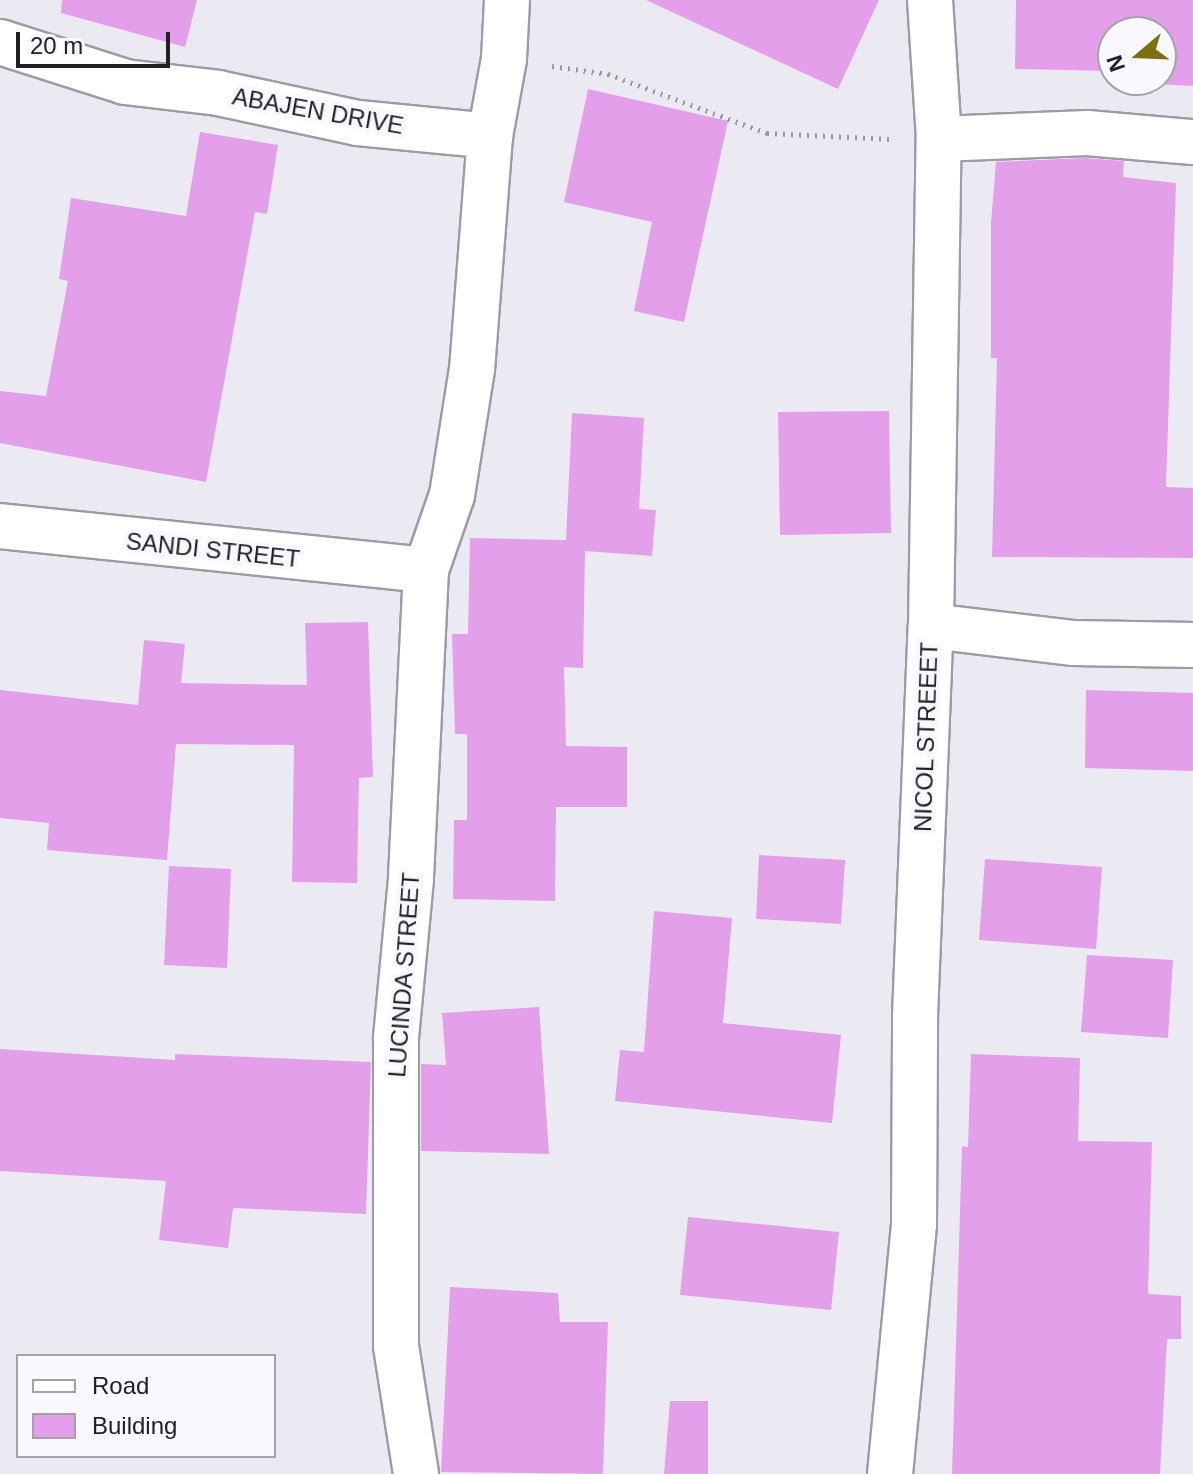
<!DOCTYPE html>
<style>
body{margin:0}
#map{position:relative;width:1193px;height:1474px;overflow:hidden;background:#ebeaf2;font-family:Helvetica,sans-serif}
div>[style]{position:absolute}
.building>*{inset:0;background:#e49feb}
.path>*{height:5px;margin-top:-2.5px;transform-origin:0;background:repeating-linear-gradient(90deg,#99989e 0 2px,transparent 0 8px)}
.roads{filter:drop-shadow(2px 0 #9c9ca3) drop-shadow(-2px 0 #9c9ca3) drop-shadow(0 2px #9c9ca3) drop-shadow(0 -2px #9c9ca3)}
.minor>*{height:44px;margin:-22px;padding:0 22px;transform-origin:22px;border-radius:22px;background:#fff}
span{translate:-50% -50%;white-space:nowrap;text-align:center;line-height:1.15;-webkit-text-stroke:8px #f8f8fe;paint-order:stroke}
.street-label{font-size:24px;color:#212124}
.legend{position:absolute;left:16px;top:1354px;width:260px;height:104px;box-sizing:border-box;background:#f8f8fe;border:2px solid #a2a2a7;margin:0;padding:10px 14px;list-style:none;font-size:24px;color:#212124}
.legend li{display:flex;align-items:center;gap:16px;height:40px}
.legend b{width:40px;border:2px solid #a2a2a7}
.north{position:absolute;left:1097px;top:16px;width:80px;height:80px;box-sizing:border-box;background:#f8f8fe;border:2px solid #a2a2a7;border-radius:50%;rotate:251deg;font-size:22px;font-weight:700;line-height:32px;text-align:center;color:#212124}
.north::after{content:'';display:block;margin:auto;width:28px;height:36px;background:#7c7111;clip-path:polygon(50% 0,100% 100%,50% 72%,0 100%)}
.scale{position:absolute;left:16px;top:32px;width:154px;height:36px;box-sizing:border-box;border:4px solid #212124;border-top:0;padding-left:10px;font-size:24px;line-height:28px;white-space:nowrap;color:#212124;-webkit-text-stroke:6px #f8f8fe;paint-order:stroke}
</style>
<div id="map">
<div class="building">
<div style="clip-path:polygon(62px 0,197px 0,185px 47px,61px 13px)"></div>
<div style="clip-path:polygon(646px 0,879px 0,838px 89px)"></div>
<div style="clip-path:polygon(1016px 0,1193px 0,1193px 86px,1153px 84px,1161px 80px,1161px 32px,1113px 32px,1113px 71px,1015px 69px)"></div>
<div style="clip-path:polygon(588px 89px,728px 121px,684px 322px,634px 311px,652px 222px,564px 202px)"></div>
<div style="clip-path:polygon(200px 132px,278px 145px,267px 214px,255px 212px,206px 482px,0 443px,0 391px,46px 396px,68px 281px,59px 279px,71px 198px,186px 216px)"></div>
<div style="clip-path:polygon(1086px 158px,1124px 161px,1123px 177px,1176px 183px,1166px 487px,1193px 488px,1193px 558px,992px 557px,997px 358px,991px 358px,991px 223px,996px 162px)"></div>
<div style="clip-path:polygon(889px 411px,891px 533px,780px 535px,778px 412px)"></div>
<div style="clip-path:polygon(572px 413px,644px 418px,639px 509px,656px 510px,652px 556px,585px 551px,583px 668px,564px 667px,566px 746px,627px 747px,627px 807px,556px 807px,555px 901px,453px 899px,454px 820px,467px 820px,467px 734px,455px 734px,452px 634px,468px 634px,470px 538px,566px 540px)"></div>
<div style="clip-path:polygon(368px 622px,373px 777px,359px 778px,357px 883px,292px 882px,294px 745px,176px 744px,167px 860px,47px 850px,49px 823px,0 818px,0 690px,138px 705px,144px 640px,185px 644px,181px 683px,307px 685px,305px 623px)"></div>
<div style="clip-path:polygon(1086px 690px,1193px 693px,1193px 771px,1085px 768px)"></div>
<div style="clip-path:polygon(759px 855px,845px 860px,841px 924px,756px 919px)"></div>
<div style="clip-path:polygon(985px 859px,1102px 867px,1096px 949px,979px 940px)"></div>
<div style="clip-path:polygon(169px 866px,231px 869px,227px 968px,164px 965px)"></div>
<div style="clip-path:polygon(654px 911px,732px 918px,723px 1023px,841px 1035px,832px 1123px,615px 1101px,620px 1050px,644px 1052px)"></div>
<div style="clip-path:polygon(1087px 955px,1173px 960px,1168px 1038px,1081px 1032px)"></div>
<div style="clip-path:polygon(539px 1007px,549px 1154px,421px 1151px,421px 1064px,446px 1065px,442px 1013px)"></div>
<div style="clip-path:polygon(0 1049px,175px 1060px,175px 1054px,371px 1062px,366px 1214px,233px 1208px,228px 1248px,159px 1240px,166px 1181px,0 1171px)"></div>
<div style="clip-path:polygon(971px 1054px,1080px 1058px,1078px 1141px,1152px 1142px,1148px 1294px,1181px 1296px,1181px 1339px,1167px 1339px,1160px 1474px,952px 1474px,962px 1146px,968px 1147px)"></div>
<div style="clip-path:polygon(688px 1217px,839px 1232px,831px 1310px,680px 1295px)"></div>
<div style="clip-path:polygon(450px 1287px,558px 1293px,560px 1322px,608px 1322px,603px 1474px,441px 1472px)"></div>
<div style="clip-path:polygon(670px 1401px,708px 1401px,708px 1474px,664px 1474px)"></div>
</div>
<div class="path">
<div style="left:552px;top:66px;width:57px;rotate:8.1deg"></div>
<div style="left:608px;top:74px;width:170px;rotate:20.4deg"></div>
<div style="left:767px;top:133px;width:124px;rotate:2.8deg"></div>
</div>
<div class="roads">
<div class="minor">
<div style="left:0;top:42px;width:131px;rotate:17.7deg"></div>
<div style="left:125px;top:82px;width:94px;rotate:6.7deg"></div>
<div style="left:218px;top:93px;width:143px;rotate:12.1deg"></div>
<div style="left:358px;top:123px;width:133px;rotate:5.6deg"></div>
<div style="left:490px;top:136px;width:234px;rotate:94.4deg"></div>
<div style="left:472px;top:369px;width:128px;rotate:99deg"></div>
<div style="left:452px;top:495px;width:79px;rotate:109.1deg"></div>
<div style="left:426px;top:570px;width:309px;rotate:92.8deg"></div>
<div style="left:411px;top:879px;width:161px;rotate:95.4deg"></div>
<div style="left:396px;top:1039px;width:307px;rotate:90deg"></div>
<div style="left:396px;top:1346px;width:130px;rotate:81.1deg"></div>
<div style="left:490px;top:136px;width:78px;rotate:-79.7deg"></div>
<div style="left:504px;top:59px;width:59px;rotate:-87.1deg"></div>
<div style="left:939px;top:139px;width:148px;rotate:-2.3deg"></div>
<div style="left:1087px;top:133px;width:106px;rotate:4.9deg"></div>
<div style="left:0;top:526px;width:428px;rotate:5.9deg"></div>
<div style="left:931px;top:626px;width:144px;rotate:6.8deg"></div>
<div style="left:1074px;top:643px;width:119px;rotate:1deg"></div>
<div style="left:890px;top:1474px;width:251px;rotate:-84.5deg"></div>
<div style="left:914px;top:1224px;width:208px;rotate:-89.7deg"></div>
<div style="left:915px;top:1016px;width:390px;rotate:-87.7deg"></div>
<div style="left:931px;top:626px;width:487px;rotate:-89.1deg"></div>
<div style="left:939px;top:139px;width:139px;rotate:-93.7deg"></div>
</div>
</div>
<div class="street-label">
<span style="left:318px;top:111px;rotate:10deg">ABAJEN DRIVE</span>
<span style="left:213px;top:550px;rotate:6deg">SANDI STREET</span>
<span style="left:926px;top:737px;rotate:-88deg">NICOL STREEET</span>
<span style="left:404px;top:975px;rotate:-86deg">LUCINDA STREET</span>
</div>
<ul class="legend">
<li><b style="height:10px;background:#fff"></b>Road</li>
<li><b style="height:22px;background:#e49feb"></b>Building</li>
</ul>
<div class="north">N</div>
<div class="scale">20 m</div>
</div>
